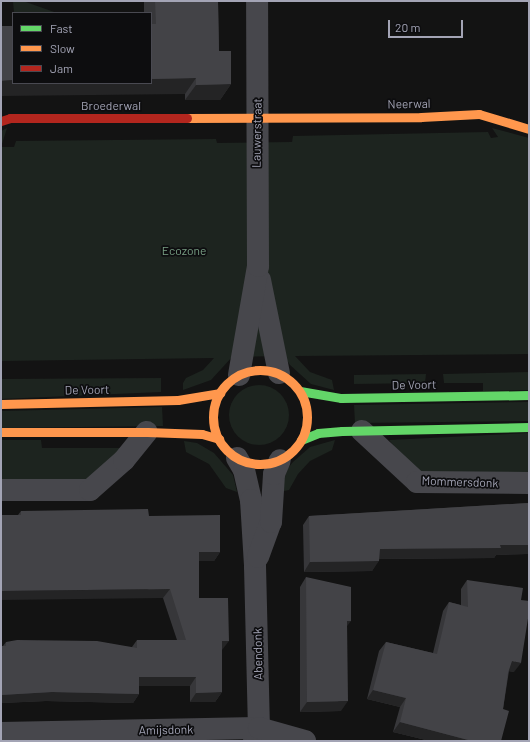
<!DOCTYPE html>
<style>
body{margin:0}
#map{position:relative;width:530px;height:742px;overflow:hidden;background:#131313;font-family:Barlow,sans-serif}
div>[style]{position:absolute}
.green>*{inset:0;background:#1d241f}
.round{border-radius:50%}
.street>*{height:22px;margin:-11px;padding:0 11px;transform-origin:11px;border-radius:11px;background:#47474c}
.fast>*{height:9px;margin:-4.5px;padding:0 4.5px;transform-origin:4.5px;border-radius:4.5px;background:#63d668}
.slow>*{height:9px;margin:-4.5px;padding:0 4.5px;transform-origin:4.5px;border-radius:4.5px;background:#ff974d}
.slow>.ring{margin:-4.5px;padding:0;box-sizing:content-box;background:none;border:9px solid #ff974d;border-radius:50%}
.jam>*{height:9px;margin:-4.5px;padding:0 4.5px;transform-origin:4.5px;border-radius:4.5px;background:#b3261e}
.wall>*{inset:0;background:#37373a}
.shaded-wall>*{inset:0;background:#242425}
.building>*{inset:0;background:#434347}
span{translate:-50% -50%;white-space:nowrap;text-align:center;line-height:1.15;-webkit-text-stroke:3.5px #0d0d0f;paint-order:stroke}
.street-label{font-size:12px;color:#a3a4b5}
.park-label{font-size:12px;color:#79a085}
.frame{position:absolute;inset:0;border:2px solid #a3a4b5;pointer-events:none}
.legend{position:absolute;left:12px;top:12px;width:140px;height:72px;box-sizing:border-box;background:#0d0d0f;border:1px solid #494951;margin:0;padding:5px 7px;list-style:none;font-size:12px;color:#a3a4b5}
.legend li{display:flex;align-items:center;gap:8px;height:20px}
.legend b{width:20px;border:1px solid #494951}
.scale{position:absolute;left:388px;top:20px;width:75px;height:18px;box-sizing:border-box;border:2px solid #a3a4b5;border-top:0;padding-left:5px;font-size:12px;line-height:14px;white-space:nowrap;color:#a3a4b5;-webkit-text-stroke:3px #0d0d0f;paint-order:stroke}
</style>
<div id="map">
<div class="green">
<div style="clip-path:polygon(13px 1px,23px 1px,57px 13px,14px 13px)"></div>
<div style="clip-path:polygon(7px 128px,1px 147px,14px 147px,16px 141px,216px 139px,217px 143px,292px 142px,293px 136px,488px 132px,491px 138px,498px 137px,492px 128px,529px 138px,529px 354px,295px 356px,310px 372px,332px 380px,334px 390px,311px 384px,290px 365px,284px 356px,232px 357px,211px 380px,183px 390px,183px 383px,186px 378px,203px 370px,214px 358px,1px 361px,1px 131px)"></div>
<div style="clip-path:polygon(529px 372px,529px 390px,483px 391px,483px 383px,444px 383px,443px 374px)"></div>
<div style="clip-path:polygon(426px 374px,425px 383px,354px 384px,354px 375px)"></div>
<div style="clip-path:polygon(161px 378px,161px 392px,1px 399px,1px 379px)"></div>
<div class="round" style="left:229px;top:385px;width:60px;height:60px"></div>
<div style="clip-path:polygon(529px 402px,529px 421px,355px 423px,354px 405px)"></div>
<div style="clip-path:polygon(162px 407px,163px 426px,1px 428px,1px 411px)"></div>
<div style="clip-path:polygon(529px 433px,529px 476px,434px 477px,412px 468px,389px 440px)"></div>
<div style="clip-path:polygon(1px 440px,41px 440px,42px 448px,121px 448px,88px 481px,1px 484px)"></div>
<div style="clip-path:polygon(335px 440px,332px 450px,310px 461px,298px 474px,289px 490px,279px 492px,288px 468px,293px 462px,310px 447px)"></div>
<div style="clip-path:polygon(184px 441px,197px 443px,214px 453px,233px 475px,237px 492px,226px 488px,209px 464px,186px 452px)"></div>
</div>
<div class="street">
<div style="left:260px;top:280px;width:95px;rotate:78.5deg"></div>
<div style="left:239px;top:375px;width:111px;rotate:-80.1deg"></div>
<div style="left:258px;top:266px;width:265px;rotate:-90.2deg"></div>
<div style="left:362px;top:431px;width:75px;rotate:42.8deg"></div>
<div style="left:417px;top:482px;width:112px;rotate:0.5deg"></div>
<div style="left:237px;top:458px;width:14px;rotate:60deg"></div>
<div style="left:244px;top:470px;width:31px;rotate:77deg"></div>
<div style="left:251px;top:500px;width:66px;rotate:86.5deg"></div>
<div style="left:255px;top:566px;width:162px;rotate:88.6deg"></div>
<div style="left:259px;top:728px;width:14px;rotate:111deg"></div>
<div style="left:1px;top:490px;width:89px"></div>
<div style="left:90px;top:490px;width:45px;rotate:-41.4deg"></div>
<div style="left:124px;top:460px;width:36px;rotate:-51deg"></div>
<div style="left:258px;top:557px;width:37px;rotate:-70deg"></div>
<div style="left:271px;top:522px;width:48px;rotate:-86.4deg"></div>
<div style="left:274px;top:474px;width:15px;rotate:-67deg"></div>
<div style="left:1px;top:733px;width:258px;rotate:-1.1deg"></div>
<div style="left:259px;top:728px;width:48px;rotate:15.8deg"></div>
</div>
<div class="fast">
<div style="left:300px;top:391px;width:42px;rotate:9.7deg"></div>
<div style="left:341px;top:398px;width:188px;rotate:-0.9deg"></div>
<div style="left:301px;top:440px;width:18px;rotate:-22deg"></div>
<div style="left:318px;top:433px;width:24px;rotate:-5deg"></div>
<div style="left:342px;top:431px;width:187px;rotate:-1.2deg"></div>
</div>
<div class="slow">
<div style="left:187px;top:118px;width:234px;rotate:-0.2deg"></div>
<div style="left:421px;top:117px;width:58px;rotate:-3deg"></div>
<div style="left:479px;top:114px;width:52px;rotate:16.7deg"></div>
<div class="ring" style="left:213px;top:370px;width:85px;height:85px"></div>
<div style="left:1px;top:404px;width:177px;rotate:-1.3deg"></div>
<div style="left:178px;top:400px;width:43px;rotate:-9.5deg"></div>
<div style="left:1px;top:432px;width:146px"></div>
<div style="left:147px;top:432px;width:55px;rotate:2.1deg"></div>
<div style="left:202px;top:434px;width:18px;rotate:16deg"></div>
</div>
<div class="jam">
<div style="left:1px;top:121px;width:9px;rotate:-18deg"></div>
<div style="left:10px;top:118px;width:177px"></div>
</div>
<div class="wall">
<div style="clip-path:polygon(144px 1px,218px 1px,219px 51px,231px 84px,220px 100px,185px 100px,185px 94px,13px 83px,151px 83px,151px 13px,144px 13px)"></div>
<div style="clip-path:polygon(529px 503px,529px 552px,527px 554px,496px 555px,494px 558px,379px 559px,372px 571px,304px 572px,303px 525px,309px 516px)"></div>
<div style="clip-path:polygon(21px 511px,149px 516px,220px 552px,214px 561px,199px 561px,199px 598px,222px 650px,222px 692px,215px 702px,190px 702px,190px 686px,139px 686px,139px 694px,133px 703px,46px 701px,1px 703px,1px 646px,3px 646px,6px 642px,132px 647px,137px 640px,177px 640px,163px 598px,18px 515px)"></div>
<div style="clip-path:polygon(306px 577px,341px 711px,300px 712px,300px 587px)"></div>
<div style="clip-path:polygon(467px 580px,521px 600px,514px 672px,509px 671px,503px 709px,501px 741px,430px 741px,393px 732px,400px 707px,367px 699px,379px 651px,386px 642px,433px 653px,443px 611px,449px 602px,461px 605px,461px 589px)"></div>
</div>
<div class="shaded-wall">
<div style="clip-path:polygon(196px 78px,185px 94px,1px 96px,1px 81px,13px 80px,13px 83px,151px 83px,151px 79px)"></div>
<div style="clip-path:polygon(231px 84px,220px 100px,185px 100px,196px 85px)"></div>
<div style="clip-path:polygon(500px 545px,529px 545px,529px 552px,527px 554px,496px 555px,494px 558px,373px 559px,380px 549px)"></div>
<div style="clip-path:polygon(199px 552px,220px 552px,214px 561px,193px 561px)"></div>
<div style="clip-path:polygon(379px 561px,372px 571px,304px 572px,310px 562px)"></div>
<div style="clip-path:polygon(170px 589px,163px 598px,1px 600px,1px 591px)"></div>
<div style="clip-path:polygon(347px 621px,351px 621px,344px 630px)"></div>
<div style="clip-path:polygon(222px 641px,229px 641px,222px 650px,215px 650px)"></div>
<div style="clip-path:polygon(512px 661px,521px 663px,514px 672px,505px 671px)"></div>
<div style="clip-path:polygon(139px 677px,196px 677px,190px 686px,132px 686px)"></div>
<div style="clip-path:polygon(373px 690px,406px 698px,400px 707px,367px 699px)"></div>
<div style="clip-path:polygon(52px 692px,139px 694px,133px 703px,46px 701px,1px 703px,1px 695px)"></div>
<div style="clip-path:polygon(222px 692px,215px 702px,190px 702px,196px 693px)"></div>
<div style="clip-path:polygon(348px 701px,341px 711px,300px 712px,307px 702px)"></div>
<div style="clip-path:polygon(400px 722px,472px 741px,430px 741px,393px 732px)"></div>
</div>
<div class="building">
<div style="clip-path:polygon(155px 1px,218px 1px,219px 51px,231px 51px,231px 84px,196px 85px,196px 78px,151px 79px,151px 24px,156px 24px)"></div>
<div style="clip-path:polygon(1px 26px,13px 26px,13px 80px,1px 81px)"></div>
<div style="clip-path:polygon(529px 503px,529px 545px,500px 545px,501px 548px,380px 549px,379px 561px,310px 562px,309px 516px)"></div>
<div style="clip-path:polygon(148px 509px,149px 516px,220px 515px,220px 552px,199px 552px,199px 598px,228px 598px,229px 641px,222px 641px,222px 692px,196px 693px,196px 677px,139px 677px,139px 694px,52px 692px,1px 695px,1px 646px,6px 646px,6px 642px,17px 640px,97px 641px,137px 648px,137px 640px,186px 640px,170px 589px,1px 591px,1px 515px,21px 515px,21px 511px)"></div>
<div style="clip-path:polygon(306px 577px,351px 587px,351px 621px,347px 621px,348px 701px,307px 702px)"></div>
<div style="clip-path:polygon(467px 580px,523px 588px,521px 600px,529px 601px,529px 612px,521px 663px,512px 661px,508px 673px,503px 709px,509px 711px,501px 741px,472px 741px,400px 722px,406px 698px,373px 690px,386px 642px,437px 654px,449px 602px,468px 607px)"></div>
</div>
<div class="street-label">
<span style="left:409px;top:104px;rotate:-1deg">Neerwal</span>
<span style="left:111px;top:106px">Broederwal</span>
<span style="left:257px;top:133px;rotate:-89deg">Lauwerstraat</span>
<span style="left:414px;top:385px;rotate:-1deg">De Voort</span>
<span style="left:87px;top:390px;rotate:-1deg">De Voort</span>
<span style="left:460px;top:482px;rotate:2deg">Mommersdonk</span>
<span style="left:258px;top:654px;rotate:-91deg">Abendonk</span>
<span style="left:166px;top:730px;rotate:-1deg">Amijsdonk</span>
</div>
<div class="park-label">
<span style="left:184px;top:251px">Ecozone</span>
</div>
<div class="frame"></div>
<ul class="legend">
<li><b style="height:5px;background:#63d668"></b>Fast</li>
<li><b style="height:5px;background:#ff974d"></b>Slow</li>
<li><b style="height:5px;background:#b3261e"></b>Jam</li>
</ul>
<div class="scale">20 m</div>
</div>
